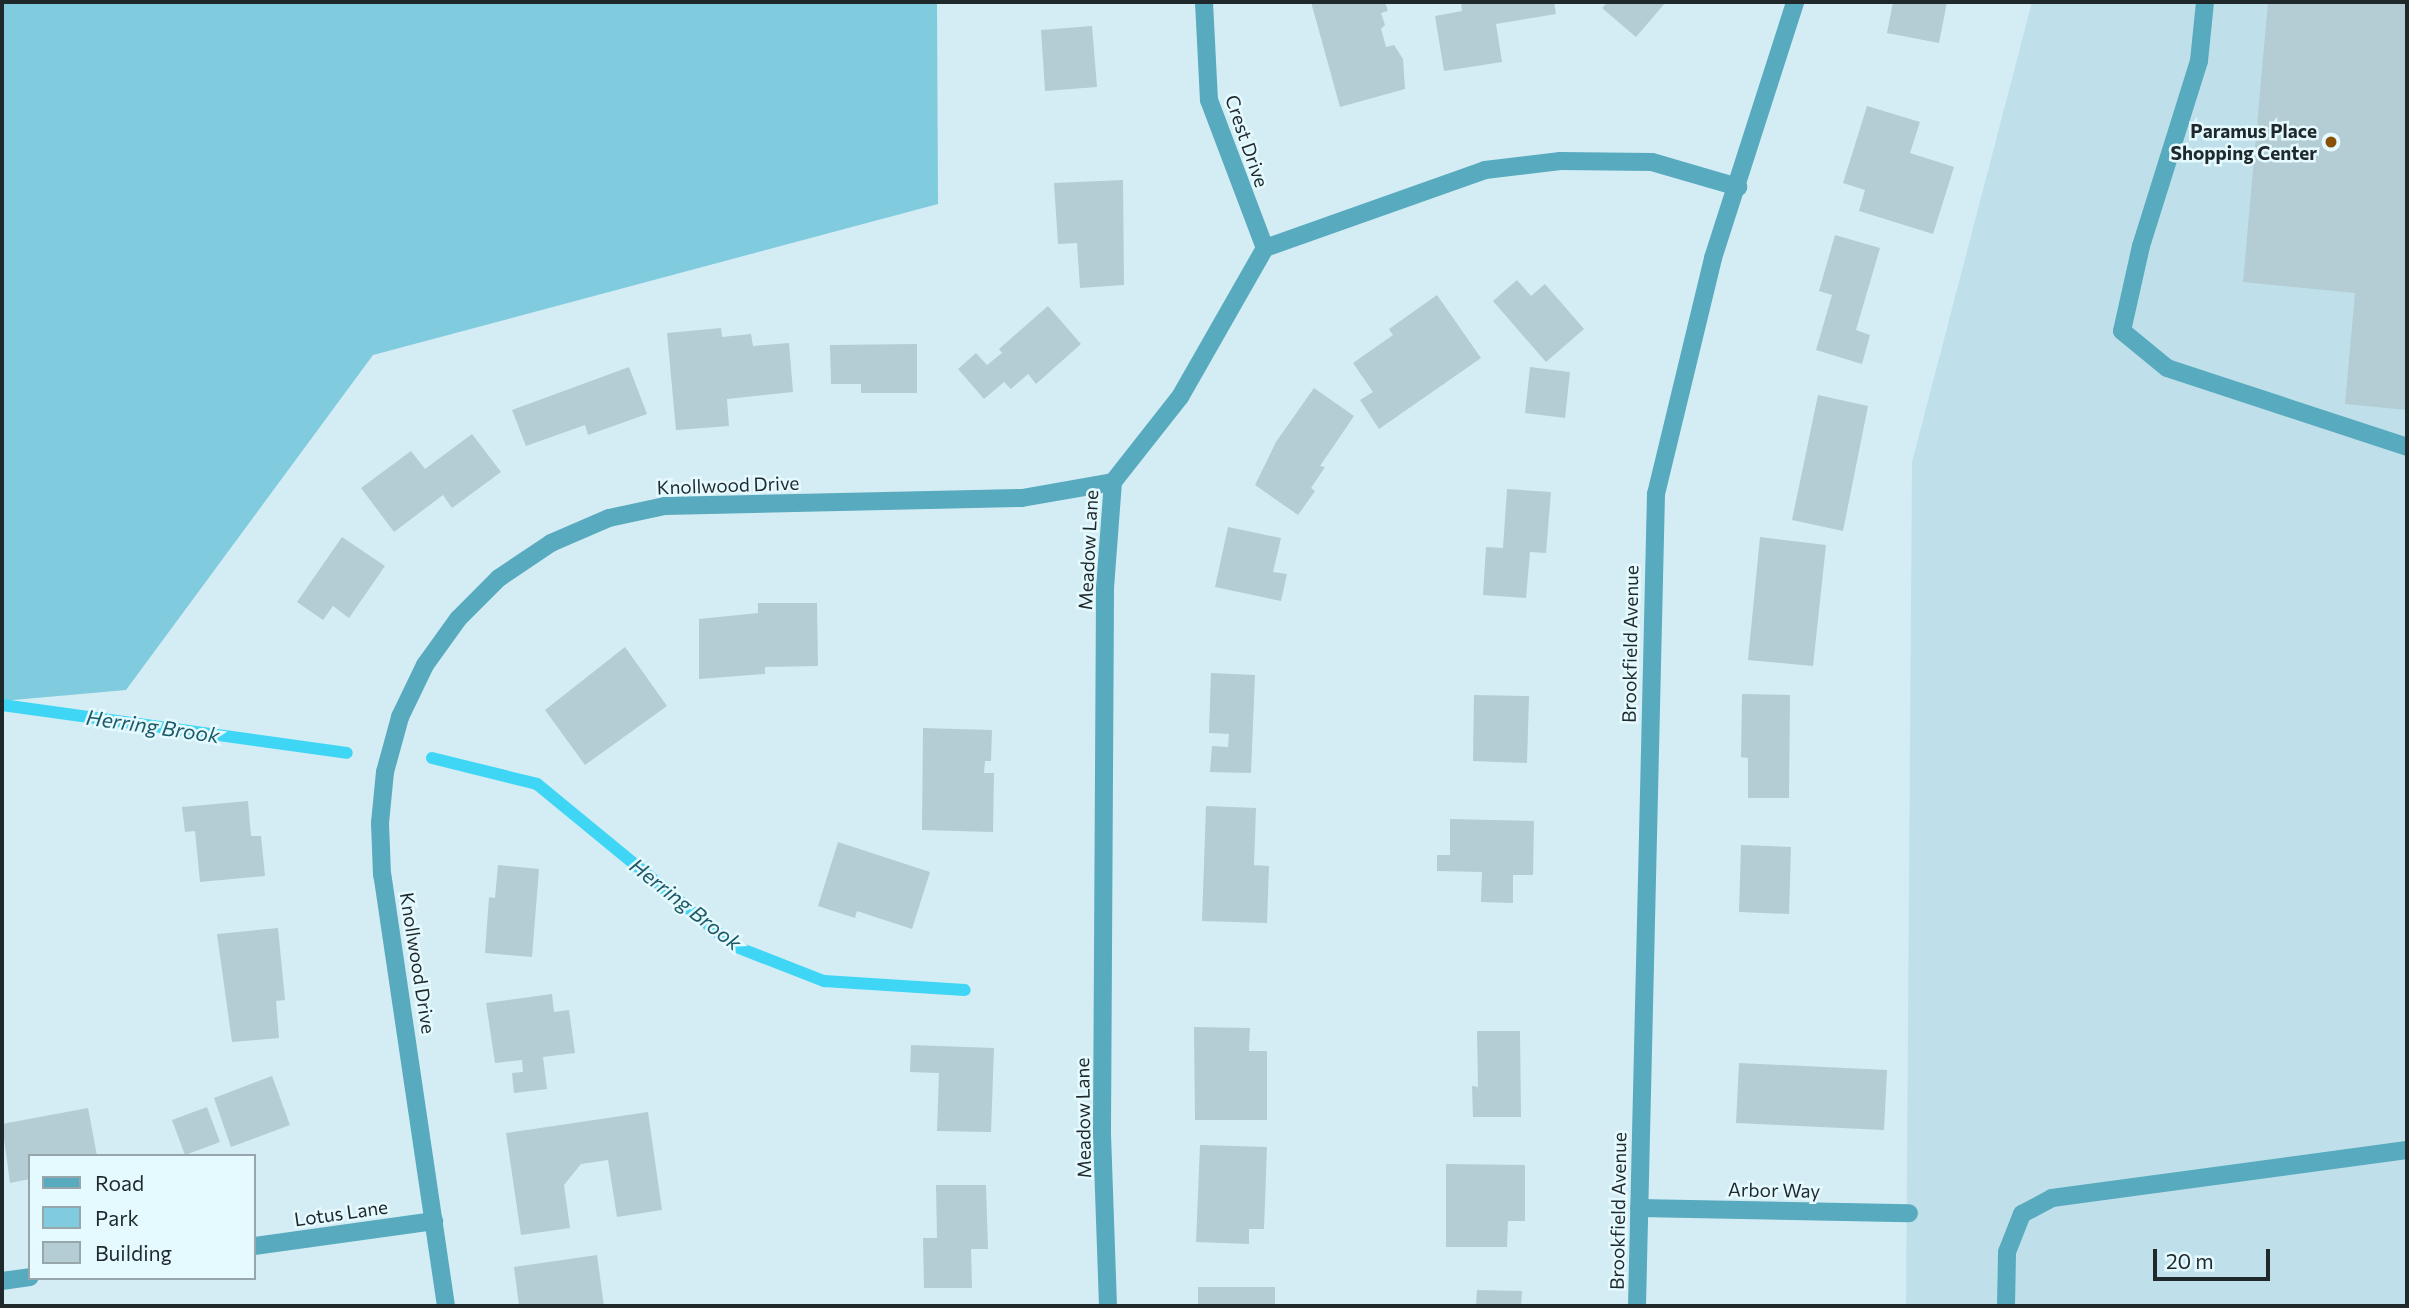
<!DOCTYPE html>
<style>
body{margin:0}
#map{position:relative;width:2409px;height:1308px;overflow:hidden;background:#d4edf4;font-family:Commissioner,sans-serif}
div>[style]{position:absolute}
.built>*{inset:0;background:#bfe0ea}
.green>*{inset:0;background:#80cbde}
.stream>*{height:12px;margin:-6px;padding:0 6px;transform-origin:6px;border-radius:6px;background:#3fd6f6}
.building>*{inset:0;background:#b4ccd3}
.lane>*{height:18px;margin:-9px;padding:0 9px;transform-origin:9px;border-radius:9px;background:#58aabe}
.street>*{height:18px;margin:-9px;padding:0 9px;transform-origin:9px;border-radius:9px;background:#58aabe}
.dots>*{width:19px;height:19px;translate:-50% -50%;box-sizing:border-box;border:4px solid #e5faff;border-radius:50%}
span{translate:-50% -50%;white-space:nowrap;text-align:center;line-height:1.15;-webkit-text-stroke:5px #e5faff;paint-order:stroke}
.poi-label{font-size:19px;color:#1f292b;font-weight:700}
.right{translate:-100% -50%;text-align:right}
.street-label{font-size:19px;color:#1f292b}
.water-label{font-size:21px;color:#1e5967;font-style:italic}
.frame{position:absolute;inset:0;border:4px solid #1f292b;pointer-events:none}
.legend{position:absolute;left:28px;top:1154px;width:228px;height:126px;box-sizing:border-box;background:#e5faff;border:2px solid #96a6aa;margin:0;padding:9px 12px;list-style:none;font-size:21px;color:#1f292b}
.legend li{display:flex;align-items:center;gap:14px;height:35px}
.legend b{width:35px;border:2px solid #96a6aa}
.scale{position:absolute;left:2153px;top:1249px;width:117px;height:32px;box-sizing:border-box;border:4px solid #1f292b;border-top:0;padding-left:9px;font-size:21px;line-height:24px;white-space:nowrap;color:#1f292b;-webkit-text-stroke:5px #e5faff;paint-order:stroke}
</style>
<div id="map">
<div class="built">
<div style="clip-path:polygon(2032px 2px,2407px 2px,2407px 1306px,1906px 1306px,1912px 462px)"></div>
</div>
<div class="green">
<div style="clip-path:polygon(2px 2px,937px 2px,938px 204px,373px 355px,126px 690px,2px 701px)"></div>
</div>
<div class="stream">
<div style="left:2px;top:705px;width:348px;rotate:7.9deg"></div>
<div style="left:432px;top:758px;width:108px;rotate:13.9deg"></div>
<div style="left:537px;top:784px;width:255px;rotate:39.4deg"></div>
<div style="left:734px;top:946px;width:97px;rotate:21.3deg"></div>
<div style="left:824px;top:981px;width:141px;rotate:3.7deg"></div>
</div>
<div class="building">
<div style="clip-path:polygon(1311px 2px,1385px 2px,1388px 11px,1381px 13px,1385px 25px,1381px 29px,1386px 47px,1394px 45px,1403px 59px,1405px 89px,1340px 107px)"></div>
<div style="clip-path:polygon(1461px 2px,1554px 2px,1556px 14px,1496px 24px,1502px 62px,1444px 71px,1435px 16px,1462px 11px)"></div>
<div style="clip-path:polygon(1608px 2px,1666px 2px,1636px 37px,1602px 8px)"></div>
<div style="clip-path:polygon(1893px 2px,1947px 2px,1939px 43px,1887px 33px)"></div>
<div style="clip-path:polygon(2268px 2px,2407px 2px,2407px 410px,2345px 404px,2355px 293px,2243px 282px)"></div>
<div style="clip-path:polygon(1092px 26px,1097px 87px,1045px 91px,1041px 30px)"></div>
<div style="clip-path:polygon(1867px 106px,1920px 122px,1910px 153px,1954px 167px,1933px 234px,1859px 211px,1865px 190px,1843px 183px)"></div>
<div style="clip-path:polygon(1123px 180px,1124px 285px,1080px 288px,1077px 243px,1058px 244px,1054px 183px)"></div>
<div style="clip-path:polygon(1835px 235px,1880px 248px,1856px 330px,1870px 335px,1862px 364px,1816px 350px,1832px 295px,1819px 291px)"></div>
<div style="clip-path:polygon(1517px 280px,1531px 296px,1545px 284px,1584px 329px,1546px 362px,1493px 301px)"></div>
<div style="clip-path:polygon(1437px 295px,1481px 358px,1379px 429px,1360px 400px,1373px 392px,1353px 363px,1393px 335px,1389px 329px)"></div>
<div style="clip-path:polygon(1048px 306px,1081px 344px,1036px 384px,1028px 374px,1011px 389px,1004px 382px,984px 399px,958px 369px,976px 353px,987px 365px,1002px 353px,999px 349px)"></div>
<div style="clip-path:polygon(721px 328px,722px 337px,751px 334px,753px 346px,789px 343px,793px 392px,727px 399px,729px 426px,676px 430px,667px 333px)"></div>
<div style="clip-path:polygon(917px 344px,917px 393px,861px 393px,861px 384px,831px 384px,830px 345px)"></div>
<div style="clip-path:polygon(629px 367px,647px 414px,588px 435px,585px 425px,526px 446px,512px 410px)"></div>
<div style="clip-path:polygon(1530px 367px,1570px 372px,1565px 418px,1525px 413px)"></div>
<div style="clip-path:polygon(1314px 388px,1354px 416px,1320px 466px,1325px 467px,1311px 488px,1315px 491px,1298px 515px,1255px 485px,1276px 442px)"></div>
<div style="clip-path:polygon(1818px 395px,1868px 406px,1843px 531px,1792px 520px)"></div>
<div style="clip-path:polygon(472px 434px,501px 472px,452px 508px,443px 495px,394px 532px,361px 488px,411px 451px,425px 469px)"></div>
<div style="clip-path:polygon(1507px 489px,1551px 492px,1546px 553px,1530px 552px,1526px 598px,1483px 595px,1486px 547px,1503px 548px)"></div>
<div style="clip-path:polygon(1228px 527px,1281px 538px,1273px 572px,1287px 574px,1281px 601px,1215px 587px)"></div>
<div style="clip-path:polygon(342px 537px,385px 566px,349px 618px,333px 606px,323px 620px,297px 602px)"></div>
<div style="clip-path:polygon(1760px 537px,1826px 545px,1813px 666px,1748px 660px)"></div>
<div style="clip-path:polygon(758px 603px,817px 603px,818px 666px,765px 667px,765px 674px,699px 679px,699px 619px,758px 613px)"></div>
<div style="clip-path:polygon(625px 647px,667px 706px,585px 765px,545px 710px)"></div>
<div style="clip-path:polygon(1211px 673px,1255px 675px,1251px 773px,1210px 772px,1212px 746px,1228px 747px,1229px 734px,1209px 733px)"></div>
<div style="clip-path:polygon(1742px 694px,1790px 695px,1789px 798px,1748px 798px,1748px 758px,1741px 757px)"></div>
<div style="clip-path:polygon(1474px 695px,1529px 696px,1527px 763px,1473px 761px)"></div>
<div style="clip-path:polygon(923px 728px,992px 730px,991px 761px,985px 761px,984px 773px,994px 773px,993px 832px,922px 830px)"></div>
<div style="clip-path:polygon(248px 801px,251px 836px,261px 836px,265px 876px,200px 882px,195px 831px,185px 832px,182px 807px)"></div>
<div style="clip-path:polygon(1206px 806px,1256px 808px,1254px 865px,1269px 866px,1267px 923px,1202px 921px)"></div>
<div style="clip-path:polygon(1450px 819px,1534px 821px,1533px 875px,1513px 875px,1513px 903px,1481px 902px,1482px 872px,1437px 871px,1437px 855px,1450px 855px)"></div>
<div style="clip-path:polygon(838px 842px,930px 872px,912px 929px,857px 911px,855px 918px,818px 906px)"></div>
<div style="clip-path:polygon(1741px 845px,1791px 847px,1789px 914px,1739px 912px)"></div>
<div style="clip-path:polygon(498px 865px,539px 869px,532px 957px,485px 953px,489px 897px,495px 898px)"></div>
<div style="clip-path:polygon(278px 928px,285px 1000px,276px 1001px,279px 1038px,232px 1042px,217px 934px)"></div>
<div style="clip-path:polygon(552px 994px,554px 1012px,569px 1010px,575px 1053px,543px 1057px,547px 1089px,514px 1093px,512px 1073px,523px 1072px,522px 1060px,495px 1063px,486px 1003px)"></div>
<div style="clip-path:polygon(1194px 1027px,1250px 1028px,1249px 1051px,1267px 1051px,1267px 1120px,1195px 1120px)"></div>
<div style="clip-path:polygon(1477px 1031px,1520px 1031px,1521px 1117px,1473px 1117px,1472px 1086px,1478px 1087px)"></div>
<div style="clip-path:polygon(911px 1045px,994px 1048px,991px 1132px,937px 1131px,939px 1073px,910px 1072px)"></div>
<div style="clip-path:polygon(1739px 1063px,1887px 1070px,1884px 1130px,1736px 1123px)"></div>
<div style="clip-path:polygon(272px 1076px,290px 1125px,231px 1147px,214px 1098px)"></div>
<div style="clip-path:polygon(207px 1107px,220px 1142px,185px 1155px,172px 1120px)"></div>
<div style="clip-path:polygon(88px 1108px,97px 1156px,30px 1156px,30px 1179px,10px 1183px,2px 1124px)"></div>
<div style="clip-path:polygon(648px 1112px,662px 1210px,617px 1217px,608px 1160px,581px 1164px,564px 1185px,570px 1228px,521px 1235px,506px 1133px)"></div>
<div style="clip-path:polygon(1200px 1145px,1267px 1147px,1264px 1229px,1249px 1229px,1249px 1244px,1196px 1242px)"></div>
<div style="clip-path:polygon(1446px 1164px,1525px 1165px,1525px 1221px,1508px 1221px,1507px 1247px,1446px 1247px)"></div>
<div style="clip-path:polygon(936px 1185px,986px 1185px,988px 1249px,971px 1249px,972px 1288px,924px 1288px,923px 1238px,937px 1238px)"></div>
<div style="clip-path:polygon(597px 1255px,604px 1306px,519px 1306px,514px 1267px)"></div>
<div style="clip-path:polygon(1198px 1287px,1275px 1287px,1275px 1306px,1198px 1306px)"></div>
<div style="clip-path:polygon(1477px 1290px,1522px 1291px,1521px 1306px,1476px 1306px)"></div>
</div>
<div class="lane">
<div style="left:2205px;top:2px;width:59px;rotate:95.8deg"></div>
<div style="left:2199px;top:61px;width:194px;rotate:107.4deg"></div>
<div style="left:2141px;top:246px;width:87px;rotate:102.6deg"></div>
<div style="left:2122px;top:331px;width:58px;rotate:39.4deg"></div>
<div style="left:2167px;top:368px;width:253px;rotate:18.2deg"></div>
<div style="left:2006px;top:1306px;width:54px;rotate:-88.9deg"></div>
<div style="left:2007px;top:1252px;width:41px;rotate:-68.5deg"></div>
<div style="left:2022px;top:1214px;width:34px;rotate:-28deg"></div>
<div style="left:2052px;top:1198px;width:358px;rotate:-7.7deg"></div>
</div>
<div class="street">
<div style="left:1204px;top:2px;width:98px;rotate:87.1deg"></div>
<div style="left:1209px;top:100px;width:158px;rotate:69.3deg"></div>
<div style="left:1639px;top:1208px;width:270px;rotate:1.1deg"></div>
<div style="left:254px;top:1246px;width:182px;rotate:-7.9deg"></div>
<div style="left:2px;top:1281px;width:28px;rotate:-8deg"></div>
<div style="left:446px;top:1306px;width:436px;rotate:-98.4deg"></div>
<div style="left:382px;top:875px;width:52px;rotate:-92.2deg"></div>
<div style="left:380px;top:823px;width:51px;rotate:-84.4deg"></div>
<div style="left:385px;top:772px;width:57px;rotate:-74.7deg"></div>
<div style="left:400px;top:717px;width:58px;rotate:-64.3deg"></div>
<div style="left:425px;top:665px;width:57px;rotate:-54.3deg"></div>
<div style="left:458px;top:619px;width:58px;rotate:-45deg"></div>
<div style="left:499px;top:578px;width:63px;rotate:-33.9deg"></div>
<div style="left:551px;top:543px;width:63px;rotate:-23.3deg"></div>
<div style="left:609px;top:518px;width:57px;rotate:-12.1deg"></div>
<div style="left:665px;top:506px;width:357px;rotate:-1.3deg"></div>
<div style="left:1022px;top:498px;width:92px;rotate:-10deg"></div>
<div style="left:1108px;top:1306px;width:175px;rotate:-92deg"></div>
<div style="left:1102px;top:1131px;width:543px;rotate:-89.68deg"></div>
<div style="left:1105px;top:588px;width:106px;rotate:-85.7deg"></div>
<div style="left:1113px;top:482px;width:108px;rotate:-51.8deg"></div>
<div style="left:1180px;top:397px;width:172px;rotate:-60.3deg"></div>
<div style="left:1265px;top:248px;width:233px;rotate:-19.5deg"></div>
<div style="left:1485px;top:170px;width:76px;rotate:-6.8deg"></div>
<div style="left:1560px;top:161px;width:92px;rotate:0.6deg"></div>
<div style="left:1652px;top:162px;width:90px;rotate:16.2deg"></div>
<div style="left:1637px;top:1306px;width:812px;rotate:-88.66deg"></div>
<div style="left:1656px;top:494px;width:243px;rotate:-76.4deg"></div>
<div style="left:1713px;top:258px;width:269px;rotate:-72.2deg"></div>
</div>
<div class="dots">
<div style="left:2331px;top:142px;background:#895103"></div>
</div>
<div class="poi-label">
<span class="right" style="left:2317px;top:142px">Paramus Place<br>Shopping Center</span>
</div>
<div class="street-label">
<span style="left:1247px;top:141px;rotate:71deg">Crest Drive</span>
<span style="left:728px;top:485px;rotate:-2deg">Knollwood Drive</span>
<span style="left:1088px;top:550px;rotate:-87deg">Meadow Lane</span>
<span style="left:1630px;top:644px;rotate:-89deg">Brookfield Avenue</span>
<span style="left:418px;top:963px;rotate:81deg">Knollwood Drive</span>
<span style="left:1083px;top:1118px;rotate:-91deg">Meadow Lane</span>
<span style="left:1774px;top:1190px;rotate:1deg">Arbor Way</span>
<span style="left:1618px;top:1211px;rotate:-89deg">Brookfield Avenue</span>
<span style="left:341px;top:1213px;rotate:-8deg">Lotus Lane</span>
</div>
<div class="water-label">
<span style="left:153px;top:726px;rotate:8deg">Herring Brook</span>
<span style="left:686px;top:904px;rotate:38deg">Herring Brook</span>
</div>
<div class="frame"></div>
<ul class="legend">
<li><b style="height:9px;background:#58aabe"></b>Road</li>
<li><b style="height:19px;background:#80cbde"></b>Park</li>
<li><b style="height:19px;background:#b4ccd3"></b>Building</li>
</ul>
<div class="scale">20 m</div>
</div>
